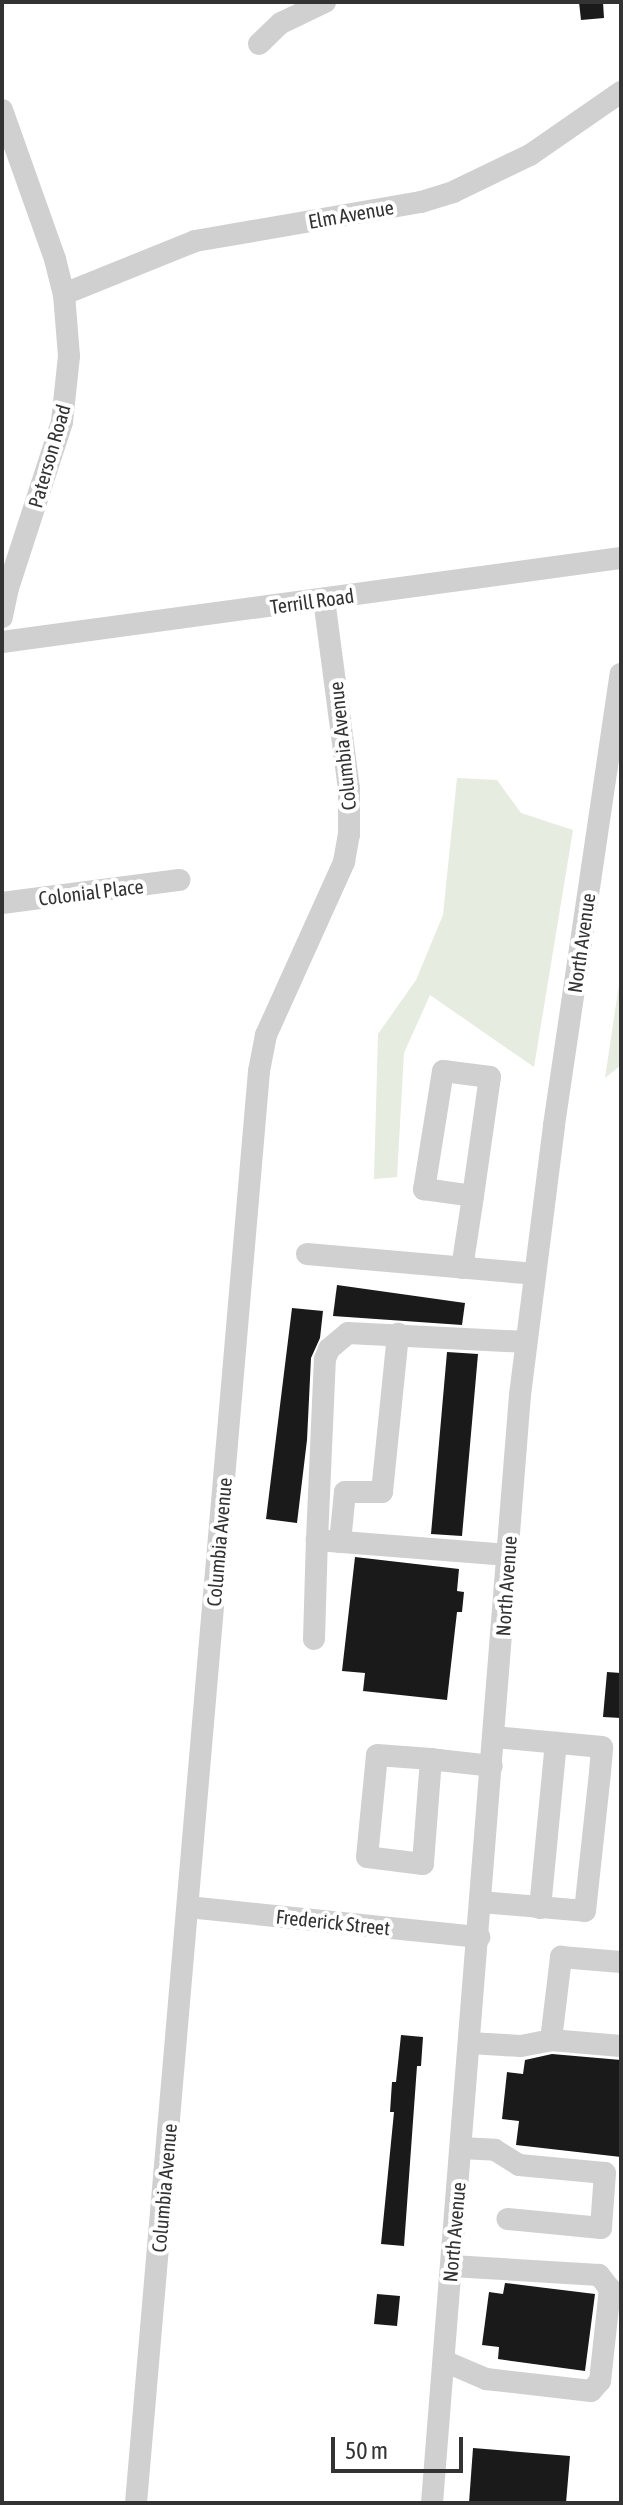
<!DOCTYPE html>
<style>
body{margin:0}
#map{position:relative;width:623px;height:2505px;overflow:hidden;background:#fff;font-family:"Asap Condensed",sans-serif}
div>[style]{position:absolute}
.green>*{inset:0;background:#e6ecdf}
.building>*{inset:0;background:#1a1a1a}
.minor>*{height:22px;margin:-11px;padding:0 11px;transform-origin:11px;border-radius:11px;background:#d0d0d0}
span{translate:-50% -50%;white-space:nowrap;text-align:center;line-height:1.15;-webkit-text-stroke:8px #fff;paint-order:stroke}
.street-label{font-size:20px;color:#333}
.frame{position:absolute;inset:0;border:4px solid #333;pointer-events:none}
.scale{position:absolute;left:331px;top:2437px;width:132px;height:36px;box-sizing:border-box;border:4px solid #333;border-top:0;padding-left:10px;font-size:24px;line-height:28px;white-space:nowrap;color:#333;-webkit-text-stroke:6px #fff;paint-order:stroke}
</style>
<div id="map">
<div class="green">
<div style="clip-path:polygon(457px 778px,497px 780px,521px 813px,573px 830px,534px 1067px,430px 995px,404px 1053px,397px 1177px,374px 1179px,378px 1034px,416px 980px,443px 915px)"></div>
<div style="clip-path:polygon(621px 971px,621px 1065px,605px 1078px)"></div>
</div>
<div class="building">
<div style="clip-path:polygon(579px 2px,603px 2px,604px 18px,581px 20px)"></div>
<div style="clip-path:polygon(337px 1285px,465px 1303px,462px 1325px,333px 1316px)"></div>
<div style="clip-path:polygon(292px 1308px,323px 1311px,320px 1338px,311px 1358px,307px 1440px,297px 1523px,266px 1519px)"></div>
<div style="clip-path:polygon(447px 1352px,478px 1354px,462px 1536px,431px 1534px)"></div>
<div style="clip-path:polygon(355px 1557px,459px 1569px,457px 1591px,464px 1592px,462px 1612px,457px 1612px,447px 1700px,363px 1691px,365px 1673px,342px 1671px)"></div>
<div style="clip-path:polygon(607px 1672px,621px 1673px,621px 1718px,603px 1717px)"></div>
<div style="clip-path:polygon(401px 2035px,423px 2037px,421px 2066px,417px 2066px,404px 2246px,381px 2244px,394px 2112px,390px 2112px,392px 2082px,396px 2082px)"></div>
<div style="clip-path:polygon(552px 2054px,621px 2060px,621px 2157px,516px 2145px,519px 2121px,502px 2119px,507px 2072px,523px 2074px,525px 2060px)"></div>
<div style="clip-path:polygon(505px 2283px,595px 2294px,585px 2371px,498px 2359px,499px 2347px,482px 2345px,489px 2292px,503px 2294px)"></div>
<div style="clip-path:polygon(377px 2294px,400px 2296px,397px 2326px,374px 2324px)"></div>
<div style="clip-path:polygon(473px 2448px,570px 2456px,566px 2503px,469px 2503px)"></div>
</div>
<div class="minor">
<div style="left:259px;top:44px;width:30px;rotate:-44deg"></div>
<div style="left:281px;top:23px;width:49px;rotate:-25.5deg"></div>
<div style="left:2px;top:110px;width:158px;rotate:70.4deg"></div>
<div style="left:55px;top:259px;width:36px;rotate:76deg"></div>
<div style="left:64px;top:294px;width:62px;rotate:85.4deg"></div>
<div style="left:69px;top:356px;width:66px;rotate:96.1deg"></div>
<div style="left:62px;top:422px;width:175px;rotate:108deg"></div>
<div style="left:8px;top:588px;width:30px;rotate:102deg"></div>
<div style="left:64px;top:294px;width:141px;rotate:-22deg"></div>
<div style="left:195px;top:241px;width:229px;rotate:-9.8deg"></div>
<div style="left:421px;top:202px;width:34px;rotate:-17deg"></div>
<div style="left:453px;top:192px;width:85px;rotate:-25.7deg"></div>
<div style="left:530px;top:155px;width:111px;rotate:-34.7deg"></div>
<div style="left:2px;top:642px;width:625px;rotate:-7.73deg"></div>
<div style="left:2px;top:903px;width:179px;rotate:-7.4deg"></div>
<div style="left:307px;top:1254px;width:228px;rotate:5deg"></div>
<div style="left:462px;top:1268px;width:73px;rotate:-81.3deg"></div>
<div style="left:473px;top:1196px;width:120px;rotate:-81.9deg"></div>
<div style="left:490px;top:1077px;width:47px;rotate:-172.7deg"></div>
<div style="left:443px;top:1071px;width:120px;rotate:99.1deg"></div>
<div style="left:424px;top:1189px;width:49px;rotate:8.1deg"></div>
<div style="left:340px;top:1542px;width:50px;rotate:-84.3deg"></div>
<div style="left:345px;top:1492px;width:37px"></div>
<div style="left:382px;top:1492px;width:159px;rotate:-84.2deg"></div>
<div style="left:508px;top:1555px;width:192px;rotate:-175.5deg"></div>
<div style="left:317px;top:1540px;width:181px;rotate:-87.5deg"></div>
<div style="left:325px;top:1359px;width:11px;rotate:-68deg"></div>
<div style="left:329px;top:1349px;width:25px;rotate:-40deg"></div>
<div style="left:348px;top:1333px;width:178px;rotate:2.9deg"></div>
<div style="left:314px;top:1639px;width:99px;rotate:-88.3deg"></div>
<div style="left:431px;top:1759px;width:105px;rotate:94.4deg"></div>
<div style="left:423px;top:1864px;width:56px;rotate:-172.9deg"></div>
<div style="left:367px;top:1857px;width:102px;rotate:-84.4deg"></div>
<div style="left:377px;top:1755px;width:54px;rotate:4.2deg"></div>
<div style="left:431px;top:1759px;width:7px;rotate:8deg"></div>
<div style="left:438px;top:1760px;width:54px;rotate:6.3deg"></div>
<div style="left:481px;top:1902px;width:104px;rotate:4.9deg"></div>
<div style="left:585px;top:1911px;width:140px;rotate:-83.8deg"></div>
<div style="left:600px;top:1772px;width:25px;rotate:-85deg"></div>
<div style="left:602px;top:1747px;width:108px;rotate:-174.7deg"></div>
<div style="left:188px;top:1907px;width:293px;rotate:5.9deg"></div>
<div style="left:540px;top:1908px;width:166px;rotate:-84.5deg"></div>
<div style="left:551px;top:2040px;width:84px;rotate:-83.1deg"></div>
<div style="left:561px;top:1957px;width:60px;rotate:4.8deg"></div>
<div style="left:470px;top:2043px;width:51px;rotate:3.4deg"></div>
<div style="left:521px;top:2046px;width:31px;rotate:-11deg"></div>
<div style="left:551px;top:2040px;width:70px;rotate:4.9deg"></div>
<div style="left:461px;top:2148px;width:34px;rotate:3deg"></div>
<div style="left:495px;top:2150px;width:28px;rotate:32deg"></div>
<div style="left:519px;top:2165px;width:86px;rotate:5.3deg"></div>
<div style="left:605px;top:2173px;width:55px;rotate:94.2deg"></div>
<div style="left:601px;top:2228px;width:94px;rotate:-174.5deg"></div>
<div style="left:444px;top:2361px;width:46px;rotate:23.2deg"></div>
<div style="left:486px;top:2379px;width:106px;rotate:6.5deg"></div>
<div style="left:591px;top:2391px;width:13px;rotate:-48deg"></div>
<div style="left:600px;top:2381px;width:93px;rotate:-83.8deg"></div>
<div style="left:610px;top:2289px;width:18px;rotate:-128deg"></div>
<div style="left:599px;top:2275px;width:147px;rotate:-176.5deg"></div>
<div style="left:136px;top:2503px;width:1437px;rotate:-85.09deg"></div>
<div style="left:259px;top:1071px;width:37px;rotate:-79deg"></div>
<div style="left:266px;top:1035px;width:190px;rotate:-65.7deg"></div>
<div style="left:344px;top:862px;width:27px;rotate:-80deg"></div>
<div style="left:349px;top:835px;width:46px;rotate:-90deg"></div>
<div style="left:349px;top:789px;width:192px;rotate:-97.5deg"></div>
<div style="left:432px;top:2503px;width:1111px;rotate:-85.46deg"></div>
<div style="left:520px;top:1395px;width:272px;rotate:-82.8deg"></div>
<div style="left:554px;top:1125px;width:456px;rotate:-81.6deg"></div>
</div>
<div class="street-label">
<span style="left:351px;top:214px;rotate:-10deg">Elm Avenue</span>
<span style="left:49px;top:456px;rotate:-74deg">Paterson Road</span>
<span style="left:312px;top:601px;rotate:-8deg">Terrill Road</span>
<span style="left:342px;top:746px;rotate:-96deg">Columbia Avenue</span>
<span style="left:91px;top:892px;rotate:-7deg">Colonial Place</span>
<span style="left:581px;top:943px;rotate:-82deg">North Avenue</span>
<span style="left:219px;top:1542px;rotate:-85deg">Columbia Avenue</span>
<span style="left:506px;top:1586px;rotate:-86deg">North Avenue</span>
<span style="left:333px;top:1922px;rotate:6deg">Frederick Street</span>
<span style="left:164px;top:2188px;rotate:-85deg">Columbia Avenue</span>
<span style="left:454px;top:2232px;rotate:-85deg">North Avenue</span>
</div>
<div class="frame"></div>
<div class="scale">50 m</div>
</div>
